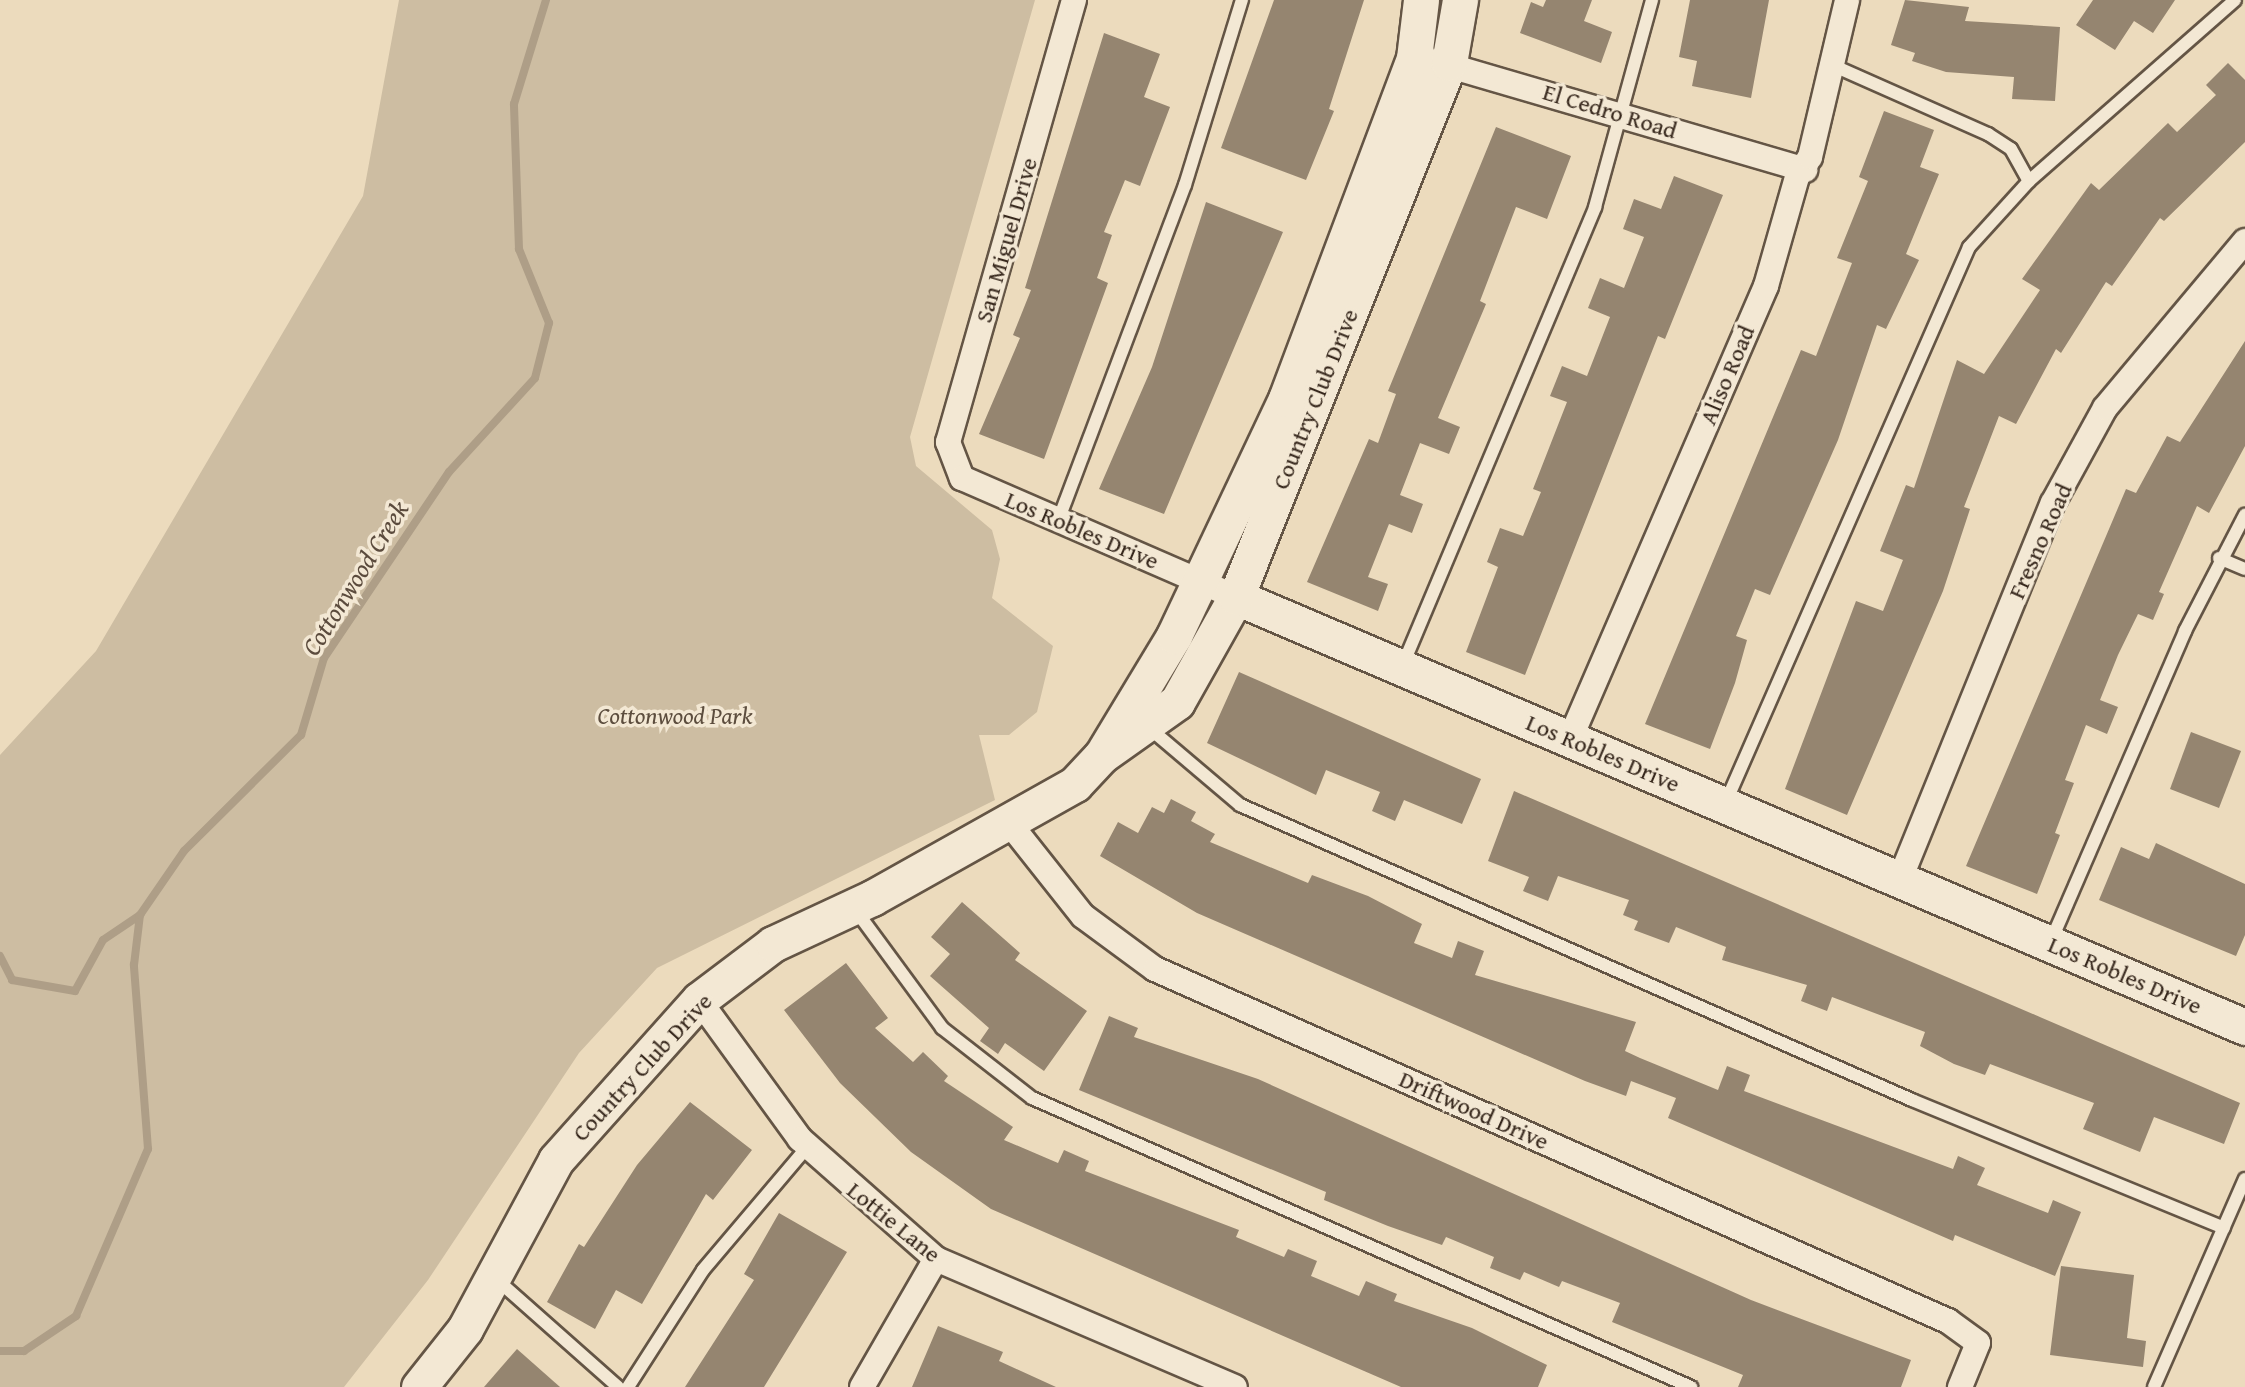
<!DOCTYPE html>
<style>
body{margin:0}
#map{position:relative;width:2245px;height:1387px;overflow:hidden;background:#ecdbbd;font-family:"Gentium Book Plus",serif}
div>[style]{position:absolute}
.green>*{inset:0;background:#cdbda2}
.stream>*{height:8px;margin:-4px;padding:0 4px;transform-origin:4px;border-radius:4px;background:#ae9e87}
.building>*{inset:0;background:#958570}
.roads{filter:drop-shadow(2px 0 #645545) drop-shadow(-2px 0 #645545) drop-shadow(0 2px #645545) drop-shadow(0 -2px #645545)}
.lane>*{height:12px;margin:-6px;padding:0 6px;transform-origin:6px;border-radius:6px;background:#f3e8d4}
.street>*{height:24px;margin:-12px;padding:0 12px;transform-origin:12px;border-radius:12px;background:#f3e8d4}
.secondary>*{height:35px;margin:-17.5px;padding:0 17.5px;transform-origin:17.5px;border-radius:17.5px;background:#f3e8d4}
span{translate:-50% -50%;white-space:nowrap;text-align:center;line-height:1.15;-webkit-text-stroke:7px #f3e8d4;paint-order:stroke}
.street-label{font-size:24px;color:#37281d}
.park-label{font-size:24px;color:#5c4d3e;font-style:italic}
.water-label{font-size:26px;color:#5b4b3d;font-style:italic}
</style>
<div id="map">
<div class="green">
<div style="clip-path:polygon(399px 0,1035px 0,910px 437px,916px 466px,992px 530px,1000px 559px,992px 598px,1053px 646px,1037px 712px,1009px 735px,979px 735px,995px 800px,657px 968px,579px 1053px,428px 1280px,344px 1387px,0 1387px,0 755px,96px 651px,363px 196px)"></div>
</div>
<div class="stream">
<div style="left:0;top:956px;width:27px;rotate:63deg"></div>
<div style="left:12px;top:980px;width:64px;rotate:9.9deg"></div>
<div style="left:75px;top:991px;width:58px;rotate:-61.2deg"></div>
<div style="left:103px;top:940px;width:45px;rotate:-34deg"></div>
<div style="left:0;top:1351px;width:24px"></div>
<div style="left:24px;top:1351px;width:63px;rotate:-33.9deg"></div>
<div style="left:76px;top:1316px;width:182px;rotate:-66.7deg"></div>
<div style="left:148px;top:1149px;width:185px;rotate:-94.4deg"></div>
<div style="left:134px;top:965px;width:50px;rotate:-83.2deg"></div>
<div style="left:140px;top:915px;width:78px;rotate:-55.5deg"></div>
<div style="left:184px;top:851px;width:165px;rotate:-44.8deg"></div>
<div style="left:301px;top:735px;width:80px;rotate:-73.4deg"></div>
<div style="left:324px;top:658px;width:224px;rotate:-56.1deg"></div>
<div style="left:449px;top:472px;width:127px;rotate:-47.5deg"></div>
<div style="left:535px;top:378px;width:57px;rotate:-75.7deg"></div>
<div style="left:549px;top:323px;width:80px;rotate:-112.1deg"></div>
<div style="left:519px;top:249px;width:145px;rotate:-92deg"></div>
<div style="left:514px;top:104px;width:109px;rotate:-72.9deg"></div>
</div>
<div class="building">
<div style="clip-path:polygon(1274px 0,1364px 0,1329px 109px,1334px 111px,1306px 180px,1221px 148px)"></div>
<div style="clip-path:polygon(1546px 0,1592px 0,1584px 21px,1612px 32px,1601px 63px,1520px 33px,1531px 2px,1543px 7px)"></div>
<div style="clip-path:polygon(1690px 0,1769px 0,1751px 98px,1692px 86px,1697px 61px,1679px 57px)"></div>
<div style="clip-path:polygon(1905px 0,1969px 7px,1965px 21px,2060px 27px,2055px 101px,2012px 99px,2014px 77px,1946px 72px,1912px 61px,1915px 53px,1891px 45px)"></div>
<div style="clip-path:polygon(2093px 0,2175px 0,2153px 33px,2134px 21px,2115px 50px,2076px 25px)"></div>
<div style="clip-path:polygon(1104px 33px,1160px 54px,1144px 97px,1170px 107px,1140px 186px,1125px 180px,1104px 232px,1112px 235px,1097px 278px,1108px 283px,1044px 459px,979px 434px,1020px 338px,1013px 335px,1031px 290px,1025px 288px)"></div>
<div style="clip-path:polygon(2228px 63px,2245px 80px,2245px 142px,2164px 221px,2160px 218px,2112px 286px,2106px 282px,2061px 353px,2056px 349px,2016px 424px,1999px 416px,1964px 507px,1970px 509px,1943px 591px,1847px 815px,1785px 789px,1856px 601px,1883px 611px,1903px 560px,1880px 551px,1906px 485px,1914px 488px,1957px 360px,1984px 374px,2040px 290px,2022px 279px,2091px 183px,2099px 190px,2168px 123px,2177px 132px,2216px 95px,2206px 85px)"></div>
<div style="clip-path:polygon(1884px 111px,1934px 130px,1920px 167px,1939px 174px,1906px 254px,1919px 260px,1886px 329px,1877px 325px,1838px 440px,1770px 595px,1755px 589px,1736px 636px,1747px 640px,1735px 683px,1710px 749px,1645px 724px,1801px 350px,1816px 356px,1852px 263px,1837px 258px,1868px 181px,1859px 177px)"></div>
<div style="clip-path:polygon(1496px 127px,1571px 156px,1547px 219px,1516px 207px,1480px 301px,1486px 304px,1438px 418px,1460px 427px,1449px 454px,1420px 443px,1400px 495px,1423px 504px,1412px 533px,1389px 524px,1368px 577px,1388px 584px,1378px 611px,1307px 582px,1369px 439px,1378px 443px,1396px 394px,1388px 391px)"></div>
<div style="clip-path:polygon(1674px 176px,1723px 195px,1665px 339px,1658px 336px,1525px 675px,1466px 652px,1498px 567px,1487px 562px,1500px 528px,1523px 536px,1541px 492px,1533px 489px,1567px 402px,1550px 396px,1562px 366px,1587px 376px,1610px 317px,1588px 308px,1600px 278px,1624px 288px,1644px 237px,1623px 229px,1634px 199px,1661px 209px)"></div>
<div style="clip-path:polygon(1206px 202px,1283px 232px,1164px 514px,1099px 489px,1152px 367px)"></div>
<div style="clip-path:polygon(2245px 341px,2245px 446px,2209px 513px,2197px 506px,2159px 592px,2164px 594px,2153px 620px,2138px 614px,2118px 655px,2100px 700px,2118px 707px,2107px 734px,2086px 725px,2065px 780px,2074px 783px,2055px 833px,2060px 835px,2037px 894px,1966px 866px,2126px 489px,2136px 493px,2167px 436px,2180px 442px)"></div>
<div style="clip-path:polygon(1239px 672px,1481px 779px,1462px 824px,1404px 800px,1395px 821px,1372px 811px,1380px 792px,1326px 770px,1316px 795px,1207px 743px)"></div>
<div style="clip-path:polygon(2191px 732px,2241px 751px,2219px 808px,2170px 789px)"></div>
<div style="clip-path:polygon(1514px 791px,2240px 1103px,2224px 1144px,2154px 1117px,2140px 1152px,2083px 1129px,2094px 1103px,1990px 1064px,1985px 1075px,1954px 1064px,1920px 1046px,1925px 1032px,1832px 997px,1827px 1011px,1801px 1001px,1807px 985px,1722px 960px,1726px 947px,1676px 927px,1669px 943px,1634px 930px,1638px 921px,1623px 915px,1629px 900px,1558px 876px,1548px 901px,1523px 891px,1529px 877px,1488px 861px)"></div>
<div style="clip-path:polygon(1171px 799px,1196px 812px,1191px 821px,1215px 834px,1210px 842px,1308px 883px,1312px 875px,1368px 896px,1422px 924px,1414px 943px,1452px 958px,1458px 941px,1484px 951px,1475px 975px,1636px 1022px,1625px 1051px,1640px 1058px,1718px 1090px,1727px 1066px,1750px 1075px,1744px 1091px,1953px 1169px,1958px 1156px,1985px 1168px,1977px 1185px,2048px 1213px,2053px 1200px,2081px 1212px,2055px 1276px,1955px 1235px,1953px 1241px,1668px 1118px,1676px 1098px,1631px 1081px,1626px 1096px,1585px 1081px,1197px 913px,1100px 856px,1118px 822px,1138px 833px,1152px 807px,1164px 813px)"></div>
<div style="clip-path:polygon(2156px 843px,2245px 884px,2245px 935px,2236px 956px,2099px 900px,2121px 847px,2149px 859px)"></div>
<div style="clip-path:polygon(962px 902px,1020px 953px,1015px 960px,1087px 1011px,1044px 1071px,1005px 1043px,998px 1054px,980px 1041px,989px 1028px,930px 976px,950px 954px,931px 937px)"></div>
<div style="clip-path:polygon(846px 963px,888px 1018px,875px 1028px,913px 1062px,923px 1052px,948px 1076px,944px 1081px,1013px 1127px,1004px 1140px,1058px 1163px,1064px 1150px,1089px 1161px,1085px 1171px,1239px 1230px,1236px 1237px,1284px 1257px,1288px 1249px,1317px 1261px,1311px 1276px,1359px 1296px,1366px 1281px,1397px 1294px,1394px 1301px,1472px 1328px,1547px 1365px,1538px 1387px,1401px 1387px,991px 1209px,911px 1152px,840px 1083px,784px 1010px)"></div>
<div style="clip-path:polygon(1109px 1016px,1138px 1028px,1134px 1037px,1258px 1079px,1751px 1300px,1911px 1360px,1901px 1387px,1738px 1387px,1743px 1375px,1612px 1322px,1620px 1303px,1562px 1281px,1559px 1287px,1524px 1272px,1520px 1280px,1490px 1268px,1494px 1257px,1446px 1237px,1442px 1245px,1388px 1226px,1324px 1200px,1326px 1192px,1079px 1090px)"></div>
<div style="clip-path:polygon(690px 1102px,752px 1150px,713px 1200px,706px 1194px,642px 1304px,616px 1290px,595px 1329px,547px 1302px,579px 1244px,584px 1247px,637px 1165px)"></div>
<div style="clip-path:polygon(779px 1213px,847px 1252px,764px 1387px,685px 1387px,754px 1280px,744px 1274px)"></div>
<div style="clip-path:polygon(2061px 1266px,2134px 1275px,2127px 1338px,2146px 1341px,2143px 1367px,2050px 1355px)"></div>
<div style="clip-path:polygon(938px 1326px,1003px 1352px,999px 1361px,1056px 1387px,912px 1387px)"></div>
<div style="clip-path:polygon(517px 1349px,560px 1387px,484px 1387px)"></div>
</div>
<div class="roads">
<div class="lane">
<div style="left:1832px;top:65px;width:171px;rotate:23.9deg"></div>
<div style="left:1988px;top:134px;width:27px;rotate:33deg"></div>
<div style="left:2011px;top:149px;width:37px;rotate:61deg"></div>
<div style="left:1058px;top:521px;width:359px;rotate:-69.3deg"></div>
<div style="left:1185px;top:185px;width:194px;rotate:-72.9deg"></div>
<div style="left:2219px;top:558px;width:28px;rotate:23deg"></div>
<div style="left:1402px;top:667px;width:499px;rotate:-67.2deg"></div>
<div style="left:1595px;top:207px;width:215px;rotate:-74.6deg"></div>
<div style="left:1148px;top:727px;width:121px;rotate:40.3deg"></div>
<div style="left:1240px;top:805px;width:734px;rotate:23.7deg"></div>
<div style="left:1912px;top:1100px;width:337px;rotate:22.3deg"></div>
<div style="left:1725px;top:804px;width:608px;rotate:-66.34deg"></div>
<div style="left:1969px;top:247px;width:89px;rotate:-47.7deg"></div>
<div style="left:2029px;top:181px;width:274px;rotate:-41.3deg"></div>
<div style="left:854px;top:908px;width:149px;rotate:53.7deg"></div>
<div style="left:942px;top:1028px;width:114px;rotate:37.9deg"></div>
<div style="left:1032px;top:1098px;width:720px;rotate:23.68deg"></div>
<div style="left:2051px;top:941px;width:338px;rotate:-66.6deg"></div>
<div style="left:2185px;top:631px;width:131px;rotate:-62.7deg"></div>
<div style="left:495px;top:1278px;width:164px;rotate:41.5deg"></div>
<div style="left:628px;top:1387px;width:139px;rotate:-57.3deg"></div>
<div style="left:703px;top:1270px;width:162px;rotate:-49.7deg"></div>
<div style="left:2154px;top:1387px;width:227px;rotate:-66.4deg"></div>
</div>
<div class="street">
<div style="left:1074px;top:0;width:460px;rotate:105.9deg"></div>
<div style="left:948px;top:442px;width:39px;rotate:69deg"></div>
<div style="left:962px;top:478px;width:299px;rotate:23.5deg"></div>
<div style="left:1433px;top:61px;width:388px;rotate:16.3deg"></div>
<div style="left:1570px;top:739px;width:494px;rotate:-66.6deg"></div>
<div style="left:1766px;top:286px;width:113px;rotate:-74.1deg"></div>
<div style="left:1797px;top:177px;width:24px;rotate:-57deg"></div>
<div style="left:1810px;top:157px;width:161px;rotate:-76.7deg"></div>
<div style="left:1010px;top:824px;width:117px;rotate:51.6deg"></div>
<div style="left:1083px;top:916px;width:89px;rotate:36.4deg"></div>
<div style="left:1155px;top:969px;width:868px;rotate:23.94deg"></div>
<div style="left:1948px;top:1321px;width:37px;rotate:36deg"></div>
<div style="left:1978px;top:1343px;width:48px;rotate:112.2deg"></div>
<div style="left:1900px;top:879px;width:406px;rotate:-67.9deg"></div>
<div style="left:2053px;top:503px;width:108px;rotate:-61.3deg"></div>
<div style="left:2105px;top:408px;width:218px;rotate:-50deg"></div>
<div style="left:699px;top:1000px;width:172px;rotate:54deg"></div>
<div style="left:800px;top:1139px;width:181px;rotate:41.4deg"></div>
<div style="left:936px;top:1259px;width:325px;rotate:23.2deg"></div>
<div style="left:862px;top:1387px;width:148px;rotate:-60deg"></div>
</div>
<div class="secondary">
<div style="left:1236px;top:597px;width:1097px;rotate:23.08deg"></div>
<div style="left:1105px;top:750px;width:133px;rotate:-58.8deg"></div>
<div style="left:1174px;top:636px;width:262px;rotate:-64.7deg"></div>
<div style="left:1286px;top:399px;width:364px;rotate:-69.4deg"></div>
<div style="left:1414px;top:58px;width:58px;rotate:-83.1deg"></div>
<div style="left:419px;top:1387px;width:74px;rotate:-51.6deg"></div>
<div style="left:465px;top:1329px;width:192px;rotate:-61.7deg"></div>
<div style="left:556px;top:1160px;width:215px;rotate:-48.2deg"></div>
<div style="left:699px;top:1000px;width:93px;rotate:-37.1deg"></div>
<div style="left:773px;top:944px;width:109px;rotate:-24.9deg"></div>
<div style="left:872px;top:898px;width:233px;rotate:-29.3deg"></div>
<div style="left:1075px;top:784px;width:38px;rotate:-47deg"></div>
<div style="left:1101px;top:756px;width:93px;rotate:-35.4deg"></div>
<div style="left:1177px;top:702px;width:120px;rotate:-60.7deg"></div>
<div style="left:1236px;top:597px;width:575px;rotate:-68.25deg"></div>
<div style="left:1449px;top:63px;width:64px;rotate:-80.1deg"></div>
</div>
</div>
<div class="street-label">
<span style="left:1610px;top:111px;rotate:17deg">El Cedro Road</span>
<span style="left:1006px;top:240px;rotate:-74deg">San Miguel Drive</span>
<span style="left:1727px;top:375px;rotate:-67deg">Aliso Road</span>
<span style="left:1315px;top:399px;rotate:-68deg">Country Club Drive</span>
<span style="left:1082px;top:530px;rotate:23deg">Los Robles Drive</span>
<span style="left:2040px;top:541px;rotate:-66deg">Fresno Road</span>
<span style="left:1603px;top:753px;rotate:23deg">Los Robles Drive</span>
<span style="left:2125px;top:975px;rotate:23deg">Los Robles Drive</span>
<span style="left:642px;top:1067px;rotate:-47deg">Country Club Drive</span>
<span style="left:1474px;top:1110px;rotate:24deg">Driftwood Drive</span>
<span style="left:894px;top:1222px;rotate:39deg">Lottie Lane</span>
</div>
<div class="park-label">
<span style="left:675px;top:716px">Cottonwood Park</span>
</div>
<div class="water-label">
<span style="left:355px;top:578px;rotate:-58deg">Cottonwood Creek</span>
</div>
</div>
